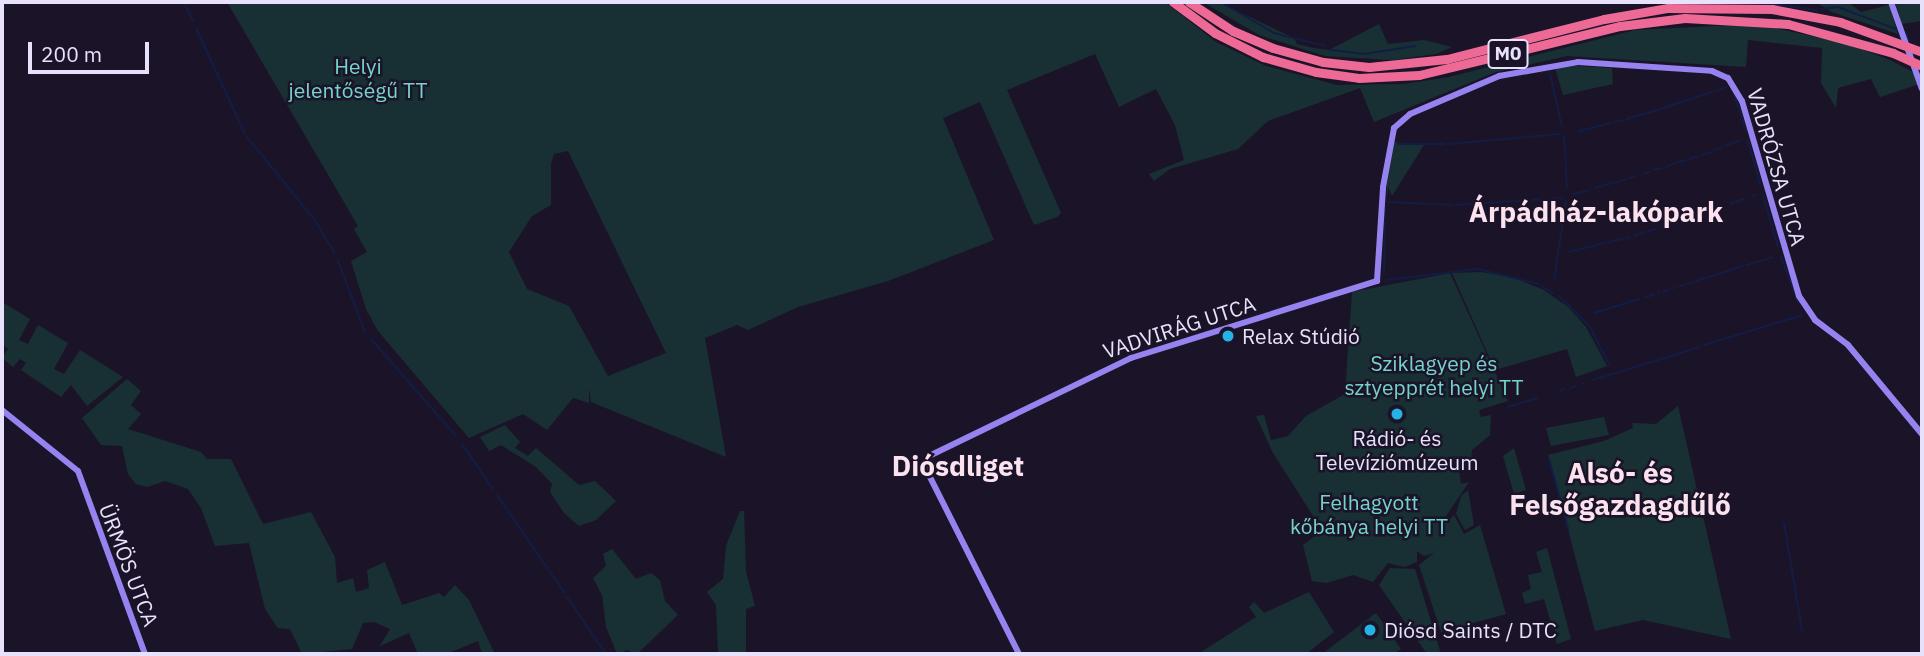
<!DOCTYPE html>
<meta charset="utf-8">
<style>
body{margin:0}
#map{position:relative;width:1924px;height:656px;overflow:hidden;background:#1b1429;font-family:"IBM Plex Sans",sans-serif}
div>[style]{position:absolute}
.green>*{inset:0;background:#183033}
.stream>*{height:2px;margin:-1px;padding:0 1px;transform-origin:1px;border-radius:1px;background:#121d45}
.secondary>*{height:6px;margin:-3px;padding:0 3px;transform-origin:3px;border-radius:3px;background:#9783f0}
.highway>*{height:9px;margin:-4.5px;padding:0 4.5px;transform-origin:4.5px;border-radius:4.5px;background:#ec6a95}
.highway-bridge>*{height:9px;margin:-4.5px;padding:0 4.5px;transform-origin:4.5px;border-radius:4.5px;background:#ec6a95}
.dots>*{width:19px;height:19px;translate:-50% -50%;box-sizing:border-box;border:4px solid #1b1429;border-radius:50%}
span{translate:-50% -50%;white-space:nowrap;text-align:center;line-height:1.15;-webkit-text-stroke:5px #1b1429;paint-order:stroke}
.shield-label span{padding:2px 5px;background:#1b1429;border:2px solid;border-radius:5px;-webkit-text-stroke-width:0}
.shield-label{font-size:19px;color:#e8e1fb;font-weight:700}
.park-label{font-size:21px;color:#74d4cb}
.street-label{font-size:21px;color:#e8e1fb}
.poi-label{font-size:21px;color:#e8e1fb}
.left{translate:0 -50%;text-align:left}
.district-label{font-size:28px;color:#fbe2ee;font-weight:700}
.frame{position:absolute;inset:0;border:4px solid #e8e1fb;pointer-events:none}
.scale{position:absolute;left:28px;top:42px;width:121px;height:32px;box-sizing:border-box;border:4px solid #e8e1fb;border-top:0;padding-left:9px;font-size:21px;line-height:24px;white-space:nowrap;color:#e8e1fb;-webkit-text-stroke:5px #1b1429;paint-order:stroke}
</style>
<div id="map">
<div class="green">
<div style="clip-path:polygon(evenodd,227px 2px,1165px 2px,1216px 42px,1266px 66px,1337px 85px,1404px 84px,1449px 77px,1635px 30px,1755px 24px,1845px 43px,1890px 60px,1922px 77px,1922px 83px,1880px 97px,1871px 79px,1838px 88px,1836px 108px,1821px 83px,1822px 48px,1748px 40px,1746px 67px,1567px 56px,1496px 72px,1374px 122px,1360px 88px,1268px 121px,1238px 149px,1170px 169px,1154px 181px,1149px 174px,1184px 160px,1175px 125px,1156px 89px,1119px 107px,1095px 54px,1007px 90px,1061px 213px,1057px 217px,1034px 225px,980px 102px,943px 118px,994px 240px,888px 281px,798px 307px,748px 330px,737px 325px,705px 338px,726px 457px,591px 402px,589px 388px,589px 403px,573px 398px,547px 430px,523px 414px,469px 438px,378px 331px,366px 309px,351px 261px,367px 252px,354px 229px,358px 226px,227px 2px,568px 151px,666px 353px,608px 376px,569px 306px,527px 289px,509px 252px,532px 216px,551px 205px,551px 164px,554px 154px,568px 151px)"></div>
<div style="clip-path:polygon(1203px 2px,1218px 2px,1294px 38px,1297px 44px,1313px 48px,1329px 50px,1379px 24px,1388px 44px,1424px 40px,1452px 47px,1436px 54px,1392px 60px,1325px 56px,1259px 35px)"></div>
<div style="clip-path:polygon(1815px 2px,1848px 2px,1861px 12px,1889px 5px,1898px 34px,1832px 12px)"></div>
<div style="clip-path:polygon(1895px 2px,1922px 2px,1922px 21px,1902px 24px)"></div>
<div style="clip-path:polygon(1577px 66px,1612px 68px,1613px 84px,1563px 95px,1555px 68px)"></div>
<div style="clip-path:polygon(1393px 142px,1424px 145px,1392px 196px,1388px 187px,1387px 197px,1385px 181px)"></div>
<div style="clip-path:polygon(1481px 272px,1512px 277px,1544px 290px,1568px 307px,1586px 327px,1607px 366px,1576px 377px,1567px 349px,1495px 370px,1452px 273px)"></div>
<div style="clip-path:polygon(1450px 273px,1508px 401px,1479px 410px,1481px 417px,1491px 415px,1490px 435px,1472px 450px,1470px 471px,1459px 470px,1461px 484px,1469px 482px,1444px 519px,1447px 522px,1454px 515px,1464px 534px,1480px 525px,1506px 614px,1441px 632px,1419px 565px,1434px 553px,1424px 556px,1417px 551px,1417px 562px,1404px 567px,1388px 563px,1373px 582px,1353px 575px,1327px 583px,1312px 581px,1303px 545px,1322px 530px,1273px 453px,1256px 416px,1264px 415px,1271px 440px,1288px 436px,1306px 416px,1345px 394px,1352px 292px)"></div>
<div style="clip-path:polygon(2px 302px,30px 319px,19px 340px,28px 344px,38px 325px,68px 343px,54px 369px,64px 374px,80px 350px,123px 377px,87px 406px,71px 385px,61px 397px,21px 370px,26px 363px,20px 359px,13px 367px,2px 358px,8px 349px,2px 344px)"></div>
<div style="clip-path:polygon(127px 379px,141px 391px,131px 405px,141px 414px,128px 429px,201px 452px,207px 459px,231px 459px,263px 524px,311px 512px,335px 557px,337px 583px,353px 578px,356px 592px,369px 588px,367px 570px,385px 562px,402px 605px,439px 593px,444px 597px,455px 585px,469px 600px,495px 654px,482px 654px,478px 641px,446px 654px,418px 654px,409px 633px,380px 646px,390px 629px,374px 622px,363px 623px,352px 649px,302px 654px,290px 629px,278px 628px,265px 609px,249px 543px,215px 546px,201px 508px,188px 489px,165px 481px,147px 487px,136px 484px,128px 474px,122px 446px,101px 445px,82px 418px)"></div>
<div style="clip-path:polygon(1678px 406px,1731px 639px,1643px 620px,1595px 631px,1548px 455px,1604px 441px,1633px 428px,1632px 423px,1656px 424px)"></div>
<div style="clip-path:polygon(1604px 417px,1609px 435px,1551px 446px,1546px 428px)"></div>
<div style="clip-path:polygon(505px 425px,520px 442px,515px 448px,528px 456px,536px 448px,579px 485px,595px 481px,616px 501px,596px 520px,579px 526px,564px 513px,550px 492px,552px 484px,536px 467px,501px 445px,489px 451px,480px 437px)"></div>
<div style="clip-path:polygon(1514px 448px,1526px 490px,1514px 494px,1503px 456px)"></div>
<div style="clip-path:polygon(1468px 490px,1474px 525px,1465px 530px,1456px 514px,1461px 496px)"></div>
<div style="clip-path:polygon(740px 511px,744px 511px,746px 571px,755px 606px,746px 609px,746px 654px,718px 654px,716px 605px,707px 592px,723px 579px,726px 546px)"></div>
<div style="clip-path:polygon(1547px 548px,1571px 639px,1557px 644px,1544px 599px,1525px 604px,1522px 593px,1531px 589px,1528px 575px,1542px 572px,1536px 552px)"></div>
<div style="clip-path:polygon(612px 549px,636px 579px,651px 573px,660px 580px,665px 601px,678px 615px,637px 654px,627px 650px,617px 654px,606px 627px,602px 595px,593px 578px,606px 566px,603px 554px)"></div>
<div style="clip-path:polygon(1390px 568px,1415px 569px,1441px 654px,1427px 654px,1379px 585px)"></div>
<div style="clip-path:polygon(1309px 592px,1334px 632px,1306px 654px,1198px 654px,1256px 617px,1249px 607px,1254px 602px,1264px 613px)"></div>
<div style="clip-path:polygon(1376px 613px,1401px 649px,1393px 654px,1322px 654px)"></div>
</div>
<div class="stream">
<div style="left:184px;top:2px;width:21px;rotate:65deg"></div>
<div style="left:1221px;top:2px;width:61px;rotate:30.3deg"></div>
<div style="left:1274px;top:33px;width:53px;rotate:14.3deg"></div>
<div style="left:1755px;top:2px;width:63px;rotate:7.4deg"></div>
<div style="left:1822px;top:9px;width:16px;rotate:-7deg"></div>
<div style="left:1838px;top:7px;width:64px;rotate:21deg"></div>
<div style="left:196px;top:28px;width:115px;rotate:65.2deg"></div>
<div style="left:1906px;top:33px;width:12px;rotate:70deg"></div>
<div style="left:1331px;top:50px;width:33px;rotate:7deg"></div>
<div style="left:1364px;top:54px;width:52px;rotate:-8.9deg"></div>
<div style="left:1550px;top:74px;width:53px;rotate:77deg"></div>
<div style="left:1716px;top:91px;width:11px;rotate:-22deg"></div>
<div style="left:1733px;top:91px;width:42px;rotate:72deg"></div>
<div style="left:1645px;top:114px;width:71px;rotate:-18.2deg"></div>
<div style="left:1627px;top:119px;width:17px;rotate:-17deg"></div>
<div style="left:1615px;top:122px;width:9px;rotate:-13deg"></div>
<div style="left:1579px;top:131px;width:33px;rotate:-14deg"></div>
<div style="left:1564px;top:136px;width:30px;rotate:86deg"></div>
<div style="left:247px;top:137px;width:106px;rotate:50.7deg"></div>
<div style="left:314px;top:219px;width:39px;rotate:59deg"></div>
<div style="left:1748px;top:140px;width:46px;rotate:74.7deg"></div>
<div style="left:1398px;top:144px;width:27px"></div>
<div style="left:1428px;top:144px;width:17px"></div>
<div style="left:1450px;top:144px;width:110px;rotate:-5.2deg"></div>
<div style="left:1725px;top:146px;width:17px;rotate:-21deg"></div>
<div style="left:1714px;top:150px;width:7px;rotate:-16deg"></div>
<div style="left:1702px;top:155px;width:9px;rotate:-18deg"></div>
<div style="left:1690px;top:159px;width:9px;rotate:-21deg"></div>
<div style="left:1679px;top:162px;width:7px;rotate:-16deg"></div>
<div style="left:1666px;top:167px;width:11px;rotate:-22deg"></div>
<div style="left:1566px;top:170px;width:17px;rotate:87deg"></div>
<div style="left:1654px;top:170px;width:8px;rotate:-14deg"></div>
<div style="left:1644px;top:174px;width:6px;rotate:-18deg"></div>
<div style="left:1630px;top:178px;width:5px;rotate:-22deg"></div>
<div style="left:1595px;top:188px;width:32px;rotate:-16deg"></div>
<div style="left:1386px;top:194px;width:8px;rotate:-90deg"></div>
<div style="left:1574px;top:194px;width:16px;rotate:-15deg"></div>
<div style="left:1763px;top:195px;width:54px;rotate:73.9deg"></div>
<div style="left:1753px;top:196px;width:3px;rotate:-18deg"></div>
<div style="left:1389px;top:202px;width:63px;rotate:2.7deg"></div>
<div style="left:1730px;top:204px;width:15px;rotate:-20deg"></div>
<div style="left:1456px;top:205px;width:106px;rotate:-3.8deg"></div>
<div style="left:1719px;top:208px;width:4px;rotate:-27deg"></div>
<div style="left:1708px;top:212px;width:8px;rotate:-23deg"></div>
<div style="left:1696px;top:216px;width:9px;rotate:-21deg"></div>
<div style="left:1684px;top:220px;width:8px;rotate:-23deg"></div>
<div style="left:1672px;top:224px;width:8px;rotate:-23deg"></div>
<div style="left:1662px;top:227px;width:7px;rotate:-16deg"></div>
<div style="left:1648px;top:231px;width:8px;rotate:-14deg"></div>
<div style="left:1634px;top:236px;width:12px;rotate:-20deg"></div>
<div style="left:1626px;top:238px;width:4px;rotate:-14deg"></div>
<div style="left:1609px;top:242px;width:14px;rotate:-12deg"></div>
<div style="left:1569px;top:252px;width:38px;rotate:-14deg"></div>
<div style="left:1781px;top:257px;width:50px;rotate:69deg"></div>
<div style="left:338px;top:261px;width:76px;rotate:69.2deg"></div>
<div style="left:1747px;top:265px;width:27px;rotate:-17deg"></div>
<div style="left:1384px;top:273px;width:67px;rotate:-89.1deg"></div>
<div style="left:1709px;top:277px;width:35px;rotate:-18deg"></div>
<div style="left:1387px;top:280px;width:92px;rotate:-6.9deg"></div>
<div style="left:1478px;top:269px;width:62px;rotate:14deg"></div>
<div style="left:1554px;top:280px;width:80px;rotate:-81.4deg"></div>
<div style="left:1696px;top:281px;width:12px;rotate:-20deg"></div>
<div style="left:1687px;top:284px;width:7px;rotate:-16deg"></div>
<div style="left:1541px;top:286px;width:14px;rotate:30deg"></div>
<div style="left:1680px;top:286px;width:5px;rotate:-22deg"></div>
<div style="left:1672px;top:289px;width:4px;rotate:-34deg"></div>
<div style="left:1664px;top:291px;width:4px;rotate:-14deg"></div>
<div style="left:1658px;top:293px;width:2px;rotate:-27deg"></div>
<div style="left:1559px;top:296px;width:44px;rotate:45deg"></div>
<div style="left:1590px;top:327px;width:42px;rotate:62.8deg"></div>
<div style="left:1646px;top:297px;width:9px;rotate:-18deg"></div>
<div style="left:1594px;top:313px;width:47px;rotate:-17.3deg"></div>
<div style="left:371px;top:339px;width:129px;rotate:48.8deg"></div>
<div style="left:1704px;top:345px;width:102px;rotate:-17deg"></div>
<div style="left:1593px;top:380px;width:112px;rotate:-17.1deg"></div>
<div style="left:1583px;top:384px;width:1px;rotate:-45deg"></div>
<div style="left:1570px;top:388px;width:6px;rotate:-18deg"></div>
<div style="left:1560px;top:391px;width:5px;rotate:-22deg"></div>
<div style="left:1508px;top:407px;width:31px;rotate:-17deg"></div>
<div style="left:462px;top:444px;width:55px;rotate:55.4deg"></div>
<div style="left:1549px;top:459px;width:76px;rotate:74.7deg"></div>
<div style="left:497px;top:495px;width:118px;rotate:55.4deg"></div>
<div style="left:1784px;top:523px;width:109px;rotate:80.5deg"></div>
<div style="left:567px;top:597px;width:69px;rotate:55.6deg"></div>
</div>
<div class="secondary">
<div style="left:1891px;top:2px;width:92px;rotate:70.4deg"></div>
<div style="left:2px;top:410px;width:97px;rotate:38.8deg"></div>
<div style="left:78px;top:471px;width:195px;rotate:69.9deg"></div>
<div style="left:1019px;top:654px;width:207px;rotate:-116.7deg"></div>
<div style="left:926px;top:469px;width:12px;rotate:-85deg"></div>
<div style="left:927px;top:457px;width:227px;rotate:-25.9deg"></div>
<div style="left:1131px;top:358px;width:258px;rotate:-17.4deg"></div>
<div style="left:1377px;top:281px;width:94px;rotate:-86.3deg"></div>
<div style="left:1383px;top:187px;width:60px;rotate:-79.4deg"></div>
<div style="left:1394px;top:128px;width:21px;rotate:-41deg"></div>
<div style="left:1410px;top:114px;width:97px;rotate:-23.1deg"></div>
<div style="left:1499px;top:76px;width:80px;rotate:-10deg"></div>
<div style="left:1578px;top:62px;width:134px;rotate:3.8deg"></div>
<div style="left:1712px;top:71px;width:17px;rotate:24deg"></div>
<div style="left:1728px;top:78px;width:27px;rotate:59deg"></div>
<div style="left:1742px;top:101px;width:203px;rotate:73.7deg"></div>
<div style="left:1799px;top:296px;width:29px;rotate:56deg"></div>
<div style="left:1815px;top:320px;width:41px;rotate:37.1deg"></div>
<div style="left:1848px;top:345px;width:116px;rotate:50.3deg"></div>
</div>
<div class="highway">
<div style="left:1173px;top:2px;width:52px;rotate:36.4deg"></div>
<div style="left:1215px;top:33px;width:54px;rotate:26.6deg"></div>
<div style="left:1263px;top:57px;width:55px;rotate:15.8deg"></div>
<div style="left:1316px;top:72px;width:43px;rotate:7.9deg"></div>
<div style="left:1359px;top:78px;width:60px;rotate:-2.9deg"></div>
<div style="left:1419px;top:75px;width:207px;rotate:-13.7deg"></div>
<div style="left:1620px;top:26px;width:65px;rotate:-7deg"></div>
<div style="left:1685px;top:18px;width:103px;rotate:3.3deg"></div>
<div style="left:1788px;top:24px;width:109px;rotate:15.4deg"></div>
<div style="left:1189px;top:2px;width:53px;rotate:33.4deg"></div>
<div style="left:1233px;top:31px;width:43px;rotate:23deg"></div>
<div style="left:1273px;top:48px;width:52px;rotate:15.6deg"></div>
<div style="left:1323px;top:62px;width:46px;rotate:6.2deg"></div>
<div style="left:1369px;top:67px;width:78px;rotate:-5.9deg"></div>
<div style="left:1447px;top:59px;width:162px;rotate:-14.3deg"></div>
<div style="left:1604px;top:19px;width:65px;rotate:-9.8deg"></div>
<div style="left:1668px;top:8px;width:104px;rotate:0.6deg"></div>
<div style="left:1772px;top:9px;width:69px;rotate:10.8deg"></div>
</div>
<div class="highway-bridge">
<div style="left:1840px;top:22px;width:87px;rotate:20.1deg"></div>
<div style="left:1893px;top:53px;width:32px;rotate:24deg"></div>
</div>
<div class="dots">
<div style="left:1228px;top:336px;background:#24b3e4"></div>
<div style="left:1397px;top:414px;background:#24b3e4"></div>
<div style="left:1370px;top:630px;background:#24b3e4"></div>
</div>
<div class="shield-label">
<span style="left:1508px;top:54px">M0</span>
</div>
<div class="park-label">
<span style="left:358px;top:78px">Helyi<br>jelentőségű TT</span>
<span style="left:1434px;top:375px">Sziklagyep és<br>sztyepprét helyi TT</span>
<span style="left:1369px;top:514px">Felhagyott<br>kőbánya helyi TT</span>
</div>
<div class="street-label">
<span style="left:1777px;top:167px;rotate:74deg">VADRÓZSA UTCA</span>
<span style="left:1179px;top:327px;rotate:-18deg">VADVIRÁG UTCA</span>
<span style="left:129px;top:565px;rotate:69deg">ÜRMÖS UTCA</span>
</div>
<div class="poi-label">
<span class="left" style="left:1242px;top:336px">Relax Stúdió</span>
<span style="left:1397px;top:450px">Rádió- és<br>Televíziómúzeum</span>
<span class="left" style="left:1384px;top:630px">Diósd Saints / DTC</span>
</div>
<div class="district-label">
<span style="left:1596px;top:212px">Árpádház-lakópark</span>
<span style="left:958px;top:466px">Diósdliget</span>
<span style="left:1620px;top:489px">Alsó- és<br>Felsőgazdagdűlő</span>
</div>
<div class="frame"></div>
<div class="scale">200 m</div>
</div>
